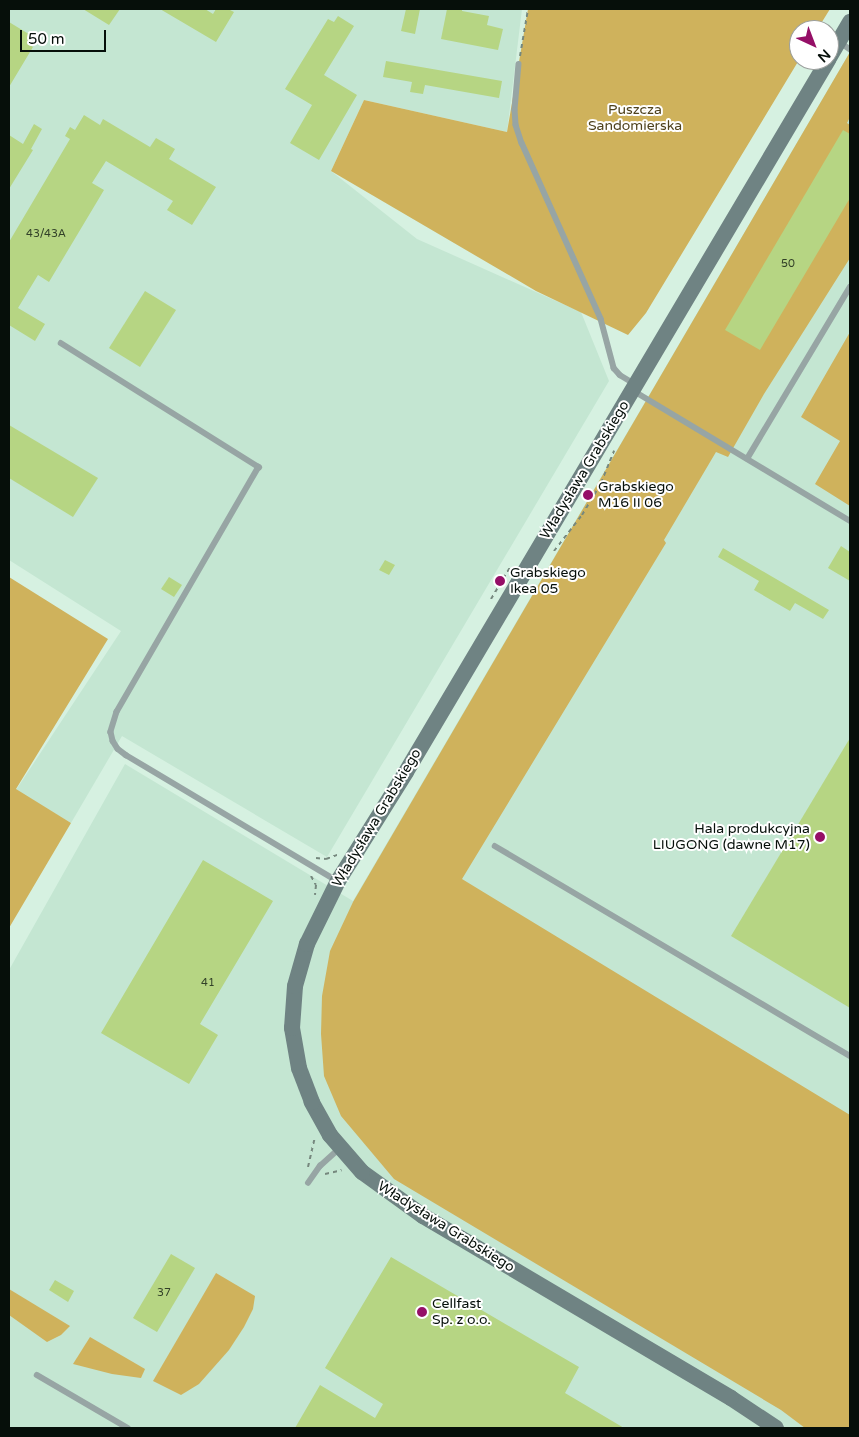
<!DOCTYPE html>
<meta charset="utf-8">
<style>
body{margin:0}
#map{position:relative;width:859px;height:1437px;overflow:hidden;background:#d6f1e1;font-family:"Varela Round",sans-serif}
div>[style]{position:absolute}
.built>*{inset:0;background:#c4e6d2}
.forest>*{inset:0;background:#cfb25c}
.building>*{inset:0;background:#b6d583}
.path>*{height:2px;margin-top:-1px;transform-origin:0;background:repeating-linear-gradient(90deg,#76887e 0 4px,transparent 0 8px)}
.lane>*{height:5.5px;margin:-2.75px;padding:0 2.75px;transform-origin:2.75px;border-radius:2.75px;background:#97a5a4}
.secondary>*{height:16px;margin:-8px;padding:0 8px;transform-origin:8px;border-radius:8px;background:#6f8383}
.dots>*{width:14px;height:14px;translate:-50% -50%;box-sizing:border-box;border:2px solid #fff;border-radius:50%}
span{translate:-50% -50%;white-space:nowrap;text-align:center;line-height:1.15;-webkit-text-stroke:4px #fff;paint-order:stroke}
.number-label{font-size:11px;color:#324028}
.number-label span{-webkit-text-stroke-width:0}
.park-label{font-size:14px;color:#4f421d}
.street-label{font-size:14px;color:#060f0a}
.poi-label{font-size:14px;color:#060f0a}
.left{translate:0 -50%;text-align:left}
.right{translate:-100% -50%;text-align:right}
.frame{position:absolute;inset:0;border:10px solid #060f0a;pointer-events:none}
.north{position:absolute;left:789px;top:20px;width:50px;height:50px;box-sizing:border-box;background:#fff;border:1px solid #9b9f9d;border-radius:50%;rotate:137deg;font-size:14px;font-weight:700;line-height:20px;text-align:center;color:#060f0a}
.north::after{content:'';display:block;margin:auto;width:18px;height:22px;background:#950f67;clip-path:polygon(50% 0,100% 100%,50% 72%,0 100%)}
.scale{position:absolute;left:20px;top:30px;width:86px;height:22px;box-sizing:border-box;border:2px solid #060f0a;border-top:0;padding-left:6px;font-size:15px;line-height:18px;white-space:nowrap;color:#060f0a;-webkit-text-stroke:4px #fff;paint-order:stroke}
</style>
<div id="map">
<div class="built">
<div style="clip-path:polygon(9px 9px,522px 9px,507px 132px,364px 100px,331px 171px,417px 239px,581px 312px,609px 381px,327px 857px,122px 736px,71px 823px,16px 790px,121px 631px,9px 560px)"></div>
<div style="clip-path:polygon(850px 52px,850px 1428px,9px 1428px,9px 970px,125px 764px,353px 901px)"></div>
</div>
<div class="forest">
<div style="clip-path:polygon(528px 9px,830px 9px,817px 30px,799px 30px,799px 60px,646px 313px,628px 335px,536px 291px,331px 171px,364px 100px,507px 132px)"></div>
<div style="clip-path:polygon(850px 52px,850px 117px,847px 123px,850px 125px,850px 258px,764px 394px,728px 457px,716px 452px,664px 540px,666px 543px,462px 879px,850px 1115px,850px 1428px,805px 1428px,781px 1410px,394px 1179px,341px 1116px,324px 1076px,321px 1034px,322px 996px,330px 951px,353px 902px)"></div>
<div style="clip-path:polygon(850px 332px,850px 506px,815px 484px,840px 441px,801px 417px)"></div>
<div style="clip-path:polygon(9px 577px,108px 639px,16px 789px,71px 823px,9px 928px)"></div>
<div style="clip-path:polygon(216px 1273px,255px 1296px,253px 1309px,244px 1327px,229px 1350px,199px 1384px,181px 1395px,153px 1381px)"></div>
<div style="clip-path:polygon(9px 1289px,70px 1326px,61px 1335px,47px 1342px,9px 1315px)"></div>
<div style="clip-path:polygon(90px 1337px,145px 1369px,141px 1378px,112px 1374px,73px 1364px)"></div>
</div>
<div class="building">
<div style="clip-path:polygon(83px 9px,120px 9px,109px 25px)"></div>
<div style="clip-path:polygon(160px 9px,205px 9px,213px 14px,216px 9px,228px 9px,234px 12px,216px 42px)"></div>
<div style="clip-path:polygon(406px 9px,420px 9px,415px 34px,401px 31px)"></div>
<div style="clip-path:polygon(447px 9px,462px 9px,462px 11px,489px 16px,487px 25px,503px 29px,498px 50px,441px 39px)"></div>
<div style="clip-path:polygon(338px 16px,354px 26px,324px 75px,357px 95px,319px 160px,290px 143px,312px 105px,285px 89px,328px 19px,334px 22px)"></div>
<div style="clip-path:polygon(9px 22px,32px 36px,28px 44px,33px 47px,9px 87px)"></div>
<div style="clip-path:polygon(386px 61px,502px 81px,499px 98px,425px 85px,423px 94px,410px 92px,412px 82px,383px 77px)"></div>
<div style="clip-path:polygon(84px 115px,100px 125px,103px 119px,150px 147px,156px 138px,175px 149px,169px 159px,216px 187px,192px 225px,167px 210px,173px 201px,106px 161px,92px 183px,104px 190px,49px 282px,38px 275px,18px 308px,45px 324px,35px 341px,9px 325px,9px 242px,70px 139px,65px 136px,70px 127px,75px 130px)"></div>
<div style="clip-path:polygon(34px 124px,42px 129px,31px 149px,33px 150px,9px 189px,9px 135px,23px 144px)"></div>
<div style="clip-path:polygon(843px 130px,850px 134px,850px 198px,760px 350px,725px 330px)"></div>
<div style="clip-path:polygon(145px 291px,176px 310px,140px 367px,109px 348px)"></div>
<div style="clip-path:polygon(9px 425px,98px 478px,73px 517px,9px 478px)"></div>
<div style="clip-path:polygon(841px 546px,850px 552px,850px 581px,828px 568px)"></div>
<div style="clip-path:polygon(723px 548px,829px 610px,823px 619px,795px 603px,790px 611px,754px 590px,759px 581px,718px 557px)"></div>
<div style="clip-path:polygon(385px 560px,395px 565px,389px 575px,379px 570px)"></div>
<div style="clip-path:polygon(169px 577px,182px 585px,174px 597px,161px 589px)"></div>
<div style="clip-path:polygon(850px 738px,850px 1008px,731px 936px)"></div>
<div style="clip-path:polygon(203px 860px,273px 901px,200px 1024px,218px 1035px,189px 1084px,101px 1033px)"></div>
<div style="clip-path:polygon(171px 1254px,195px 1268px,157px 1332px,133px 1318px)"></div>
<div style="clip-path:polygon(391px 1257px,579px 1367px,565px 1393px,624px 1428px,295px 1428px,320px 1385px,375px 1418px,383px 1404px,325px 1368px)"></div>
<div style="clip-path:polygon(55px 1280px,74px 1291px,68px 1302px,49px 1290px)"></div>
</div>
<div class="path">
<div style="left:520px;top:56px;width:48px;rotate:-80.3deg"></div>
<div style="left:554px;top:551px;width:46px;rotate:-52.1deg"></div>
<div style="left:582px;top:515px;width:37px;rotate:-59deg"></div>
<div style="left:601px;top:483px;width:35px;rotate:-68deg"></div>
<div style="left:491px;top:599px;width:37px;rotate:-59deg"></div>
<div style="left:316px;top:858px;width:10px;rotate:6deg"></div>
<div style="left:326px;top:859px;width:12px;rotate:-20deg"></div>
<div style="left:311px;top:876px;width:10px;rotate:61deg"></div>
<div style="left:316px;top:885px;width:10px;rotate:96deg"></div>
<div style="left:308px;top:1167px;width:31px;rotate:-77deg"></div>
<div style="left:325px;top:1174px;width:17px;rotate:-13deg"></div>
</div>
<div class="lane">
<div style="left:841px;top:43px;width:11px;rotate:34deg"></div>
<div style="left:519px;top:64px;width:46px;rotate:95deg"></div>
<div style="left:515px;top:110px;width:15px;rotate:86deg"></div>
<div style="left:516px;top:125px;width:19px;rotate:72deg"></div>
<div style="left:522px;top:143px;width:193px;rotate:65.8deg"></div>
<div style="left:601px;top:319px;width:51px;rotate:75.1deg"></div>
<div style="left:614px;top:368px;width:9px;rotate:49deg"></div>
<div style="left:620px;top:375px;width:17px;rotate:31deg"></div>
<div style="left:61px;top:343px;width:234px;rotate:32.1deg"></div>
<div style="left:259px;top:467px;width:283px;rotate:120.1deg"></div>
<div style="left:117px;top:712px;width:21px;rotate:107deg"></div>
<div style="left:111px;top:732px;width:9px;rotate:77deg"></div>
<div style="left:113px;top:741px;width:9px;rotate:58deg"></div>
<div style="left:118px;top:749px;width:10px;rotate:37deg"></div>
<div style="left:126px;top:755px;width:244px;rotate:30.8deg"></div>
<div style="left:634px;top:391px;width:252px;rotate:31deg"></div>
<div style="left:747px;top:459px;width:200px;rotate:-59.1deg"></div>
<div style="left:495px;top:846px;width:412px;rotate:30.6deg"></div>
<div style="left:308px;top:1183px;width:21px;rotate:-55deg"></div>
<div style="left:320px;top:1166px;width:27px;rotate:-42deg"></div>
<div style="left:37px;top:1375px;width:105px;rotate:30.2deg"></div>
</div>
<div class="secondary">
<div style="left:829px;top:58px;width:42px;rotate:-59.7deg"></div>
<div style="left:776px;top:1428px;width:54px;rotate:-146.3deg"></div>
<div style="left:731px;top:1398px;width:358px;rotate:-149.4deg"></div>
<div style="left:423px;top:1216px;width:75px;rotate:-144.2deg"></div>
<div style="left:362px;top:1172px;width:49px;rotate:-130.9deg"></div>
<div style="left:330px;top:1135px;width:38px;rotate:-119deg"></div>
<div style="left:312px;top:1102px;width:36px;rotate:-111deg"></div>
<div style="left:299px;top:1068px;width:41px;rotate:-99.9deg"></div>
<div style="left:292px;top:1028px;width:42px;rotate:-85.9deg"></div>
<div style="left:295px;top:986px;width:44px;rotate:-74.1deg"></div>
<div style="left:307px;top:944px;width:70px;rotate:-63.8deg"></div>
<div style="left:338px;top:881px;width:128px;rotate:-58deg"></div>
<div style="left:406px;top:772px;width:828px;rotate:-59.34deg"></div>
</div>
<div class="dots">
<div style="left:588px;top:495px;background:#950f67"></div>
<div style="left:500px;top:581px;background:#950f67"></div>
<div style="left:820px;top:837px;background:#950f67"></div>
<div style="left:422px;top:1312px;background:#950f67"></div>
</div>
<div class="number-label">
<span style="left:46px;top:234px">43/43A</span>
<span style="left:788px;top:264px">50</span>
<span style="left:208px;top:983px">41</span>
<span style="left:164px;top:1293px">37</span>
</div>
<div class="park-label">
<span style="left:635px;top:118px">Puszcza<br>Sandomierska</span>
</div>
<div class="street-label">
<span style="left:585px;top:470px;rotate:-59deg">Władysława Grabskiego</span>
<span style="left:377px;top:818px;rotate:-59deg">Władysława Grabskiego</span>
<span style="left:446px;top:1227px;rotate:32deg">Władysława Grabskiego</span>
</div>
<div class="poi-label">
<span class="left" style="left:598px;top:495px">Grabskiego<br>M16 II 06</span>
<span class="left" style="left:510px;top:581px">Grabskiego<br>Ikea 05</span>
<span class="right" style="left:810px;top:837px">Hala produkcyjna<br>LIUGONG (dawne M17)</span>
<span class="left" style="left:432px;top:1312px">Cellfast<br>Sp. z o.o.</span>
</div>
<div class="frame"></div>
<div class="north">N</div>
<div class="scale">50 m</div>
</div>
